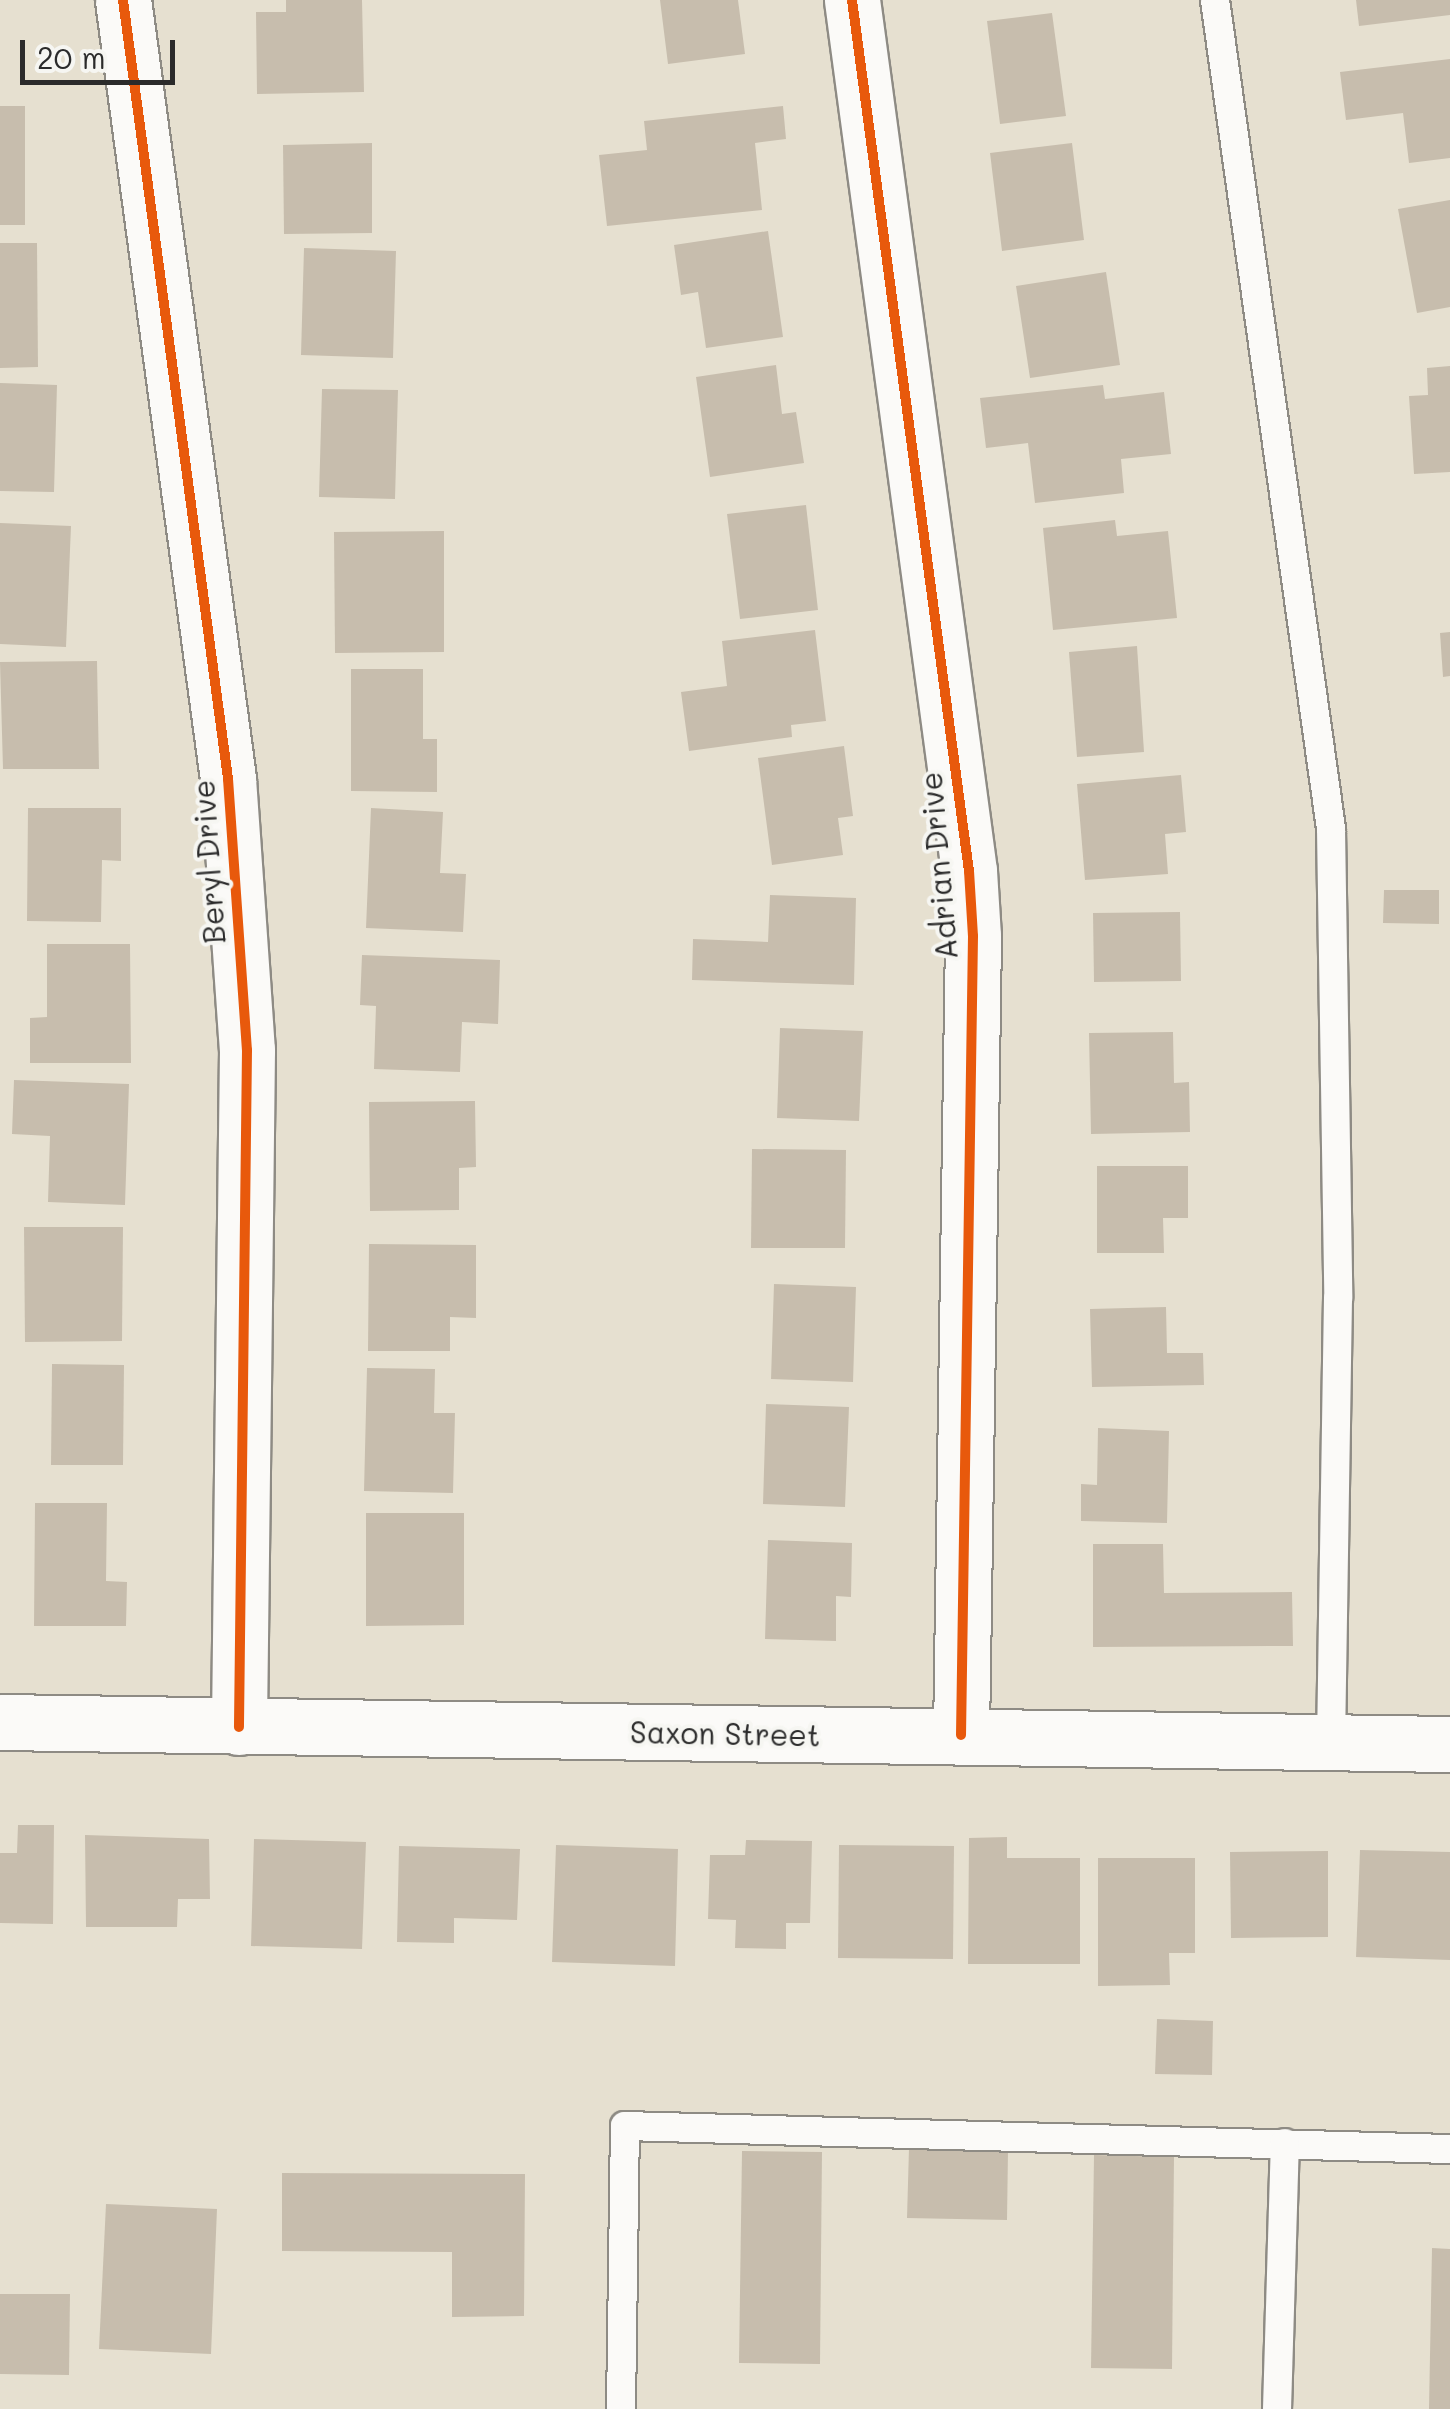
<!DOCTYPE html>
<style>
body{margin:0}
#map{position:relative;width:1450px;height:2409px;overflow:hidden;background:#e6e0d0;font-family:Mali,sans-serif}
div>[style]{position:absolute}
.building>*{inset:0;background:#c7bdad}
.roads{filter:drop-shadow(2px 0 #8e8b84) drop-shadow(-2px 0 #8e8b84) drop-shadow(0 2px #8e8b84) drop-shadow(0 -2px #8e8b84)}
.lane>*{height:28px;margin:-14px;padding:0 14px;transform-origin:14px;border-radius:14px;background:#fbfaf8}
.street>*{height:55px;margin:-27.5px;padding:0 27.5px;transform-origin:27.5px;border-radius:27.5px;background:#fbfaf8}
.cycleway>*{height:10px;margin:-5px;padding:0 5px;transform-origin:5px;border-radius:5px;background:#e8590c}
span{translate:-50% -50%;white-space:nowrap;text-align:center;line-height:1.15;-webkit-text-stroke:8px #f6f6f2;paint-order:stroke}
.street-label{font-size:30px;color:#2b2b2b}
.scale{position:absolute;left:20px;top:40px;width:155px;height:45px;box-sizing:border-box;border:5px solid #2b2b2b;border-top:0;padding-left:12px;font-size:30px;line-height:35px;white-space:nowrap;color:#2b2b2b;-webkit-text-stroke:8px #f6f6f2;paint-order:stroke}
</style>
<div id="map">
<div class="building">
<div style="clip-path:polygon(286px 0,362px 0,364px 92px,257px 94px,256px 12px,286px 12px)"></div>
<div style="clip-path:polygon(660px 0,738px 0,745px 54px,668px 64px)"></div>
<div style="clip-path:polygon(1356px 0,1450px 0,1450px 15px,1359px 26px)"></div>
<div style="clip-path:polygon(1052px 13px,1066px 116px,1000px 124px,987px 21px)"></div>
<div style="clip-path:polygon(1450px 59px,1450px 158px,1409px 163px,1403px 113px,1346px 120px,1340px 72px)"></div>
<div style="clip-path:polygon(0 106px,25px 106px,25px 225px,0 225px)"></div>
<div style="clip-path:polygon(783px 106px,786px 139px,755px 143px,762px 210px,607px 226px,599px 155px,647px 150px,644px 121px)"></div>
<div style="clip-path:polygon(372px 143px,372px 233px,284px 234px,283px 145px)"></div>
<div style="clip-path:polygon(1072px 143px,1084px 240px,1002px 251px,990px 153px)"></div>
<div style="clip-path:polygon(1450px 200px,1450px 307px,1417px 313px,1398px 209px)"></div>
<div style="clip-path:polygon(768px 231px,783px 337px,706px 348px,698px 292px,681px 295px,674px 245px)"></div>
<div style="clip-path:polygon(0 243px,37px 243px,38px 367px,0 368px)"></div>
<div style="clip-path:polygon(304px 248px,396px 251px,393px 358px,301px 355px)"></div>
<div style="clip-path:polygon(1106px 272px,1120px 365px,1030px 378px,1016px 286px)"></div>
<div style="clip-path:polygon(776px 365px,782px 414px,796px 412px,804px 463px,710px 477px,696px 377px)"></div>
<div style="clip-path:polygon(1450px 366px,1450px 472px,1414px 474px,1409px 396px,1428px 395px,1427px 368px)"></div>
<div style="clip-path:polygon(0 383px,57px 385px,54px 492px,0 491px)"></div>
<div style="clip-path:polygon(1103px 385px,1105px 399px,1164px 392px,1171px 454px,1121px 459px,1124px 493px,1035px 503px,1028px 443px,986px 448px,980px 398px)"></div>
<div style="clip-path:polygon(322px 389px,398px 390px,395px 499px,319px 497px)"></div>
<div style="clip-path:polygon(806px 505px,818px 610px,740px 619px,727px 514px)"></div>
<div style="clip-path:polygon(1115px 520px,1117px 536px,1168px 531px,1177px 618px,1053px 630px,1043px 528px)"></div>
<div style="clip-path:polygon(0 523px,71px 526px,66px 647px,0 644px)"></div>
<div style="clip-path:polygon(444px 531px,444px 652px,335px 653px,334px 532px)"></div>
<div style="clip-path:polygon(815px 630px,826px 721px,791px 725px,792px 737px,689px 751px,681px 692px,727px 686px,722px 641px)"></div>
<div style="clip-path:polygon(1450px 632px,1450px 676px,1443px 677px,1440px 633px)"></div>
<div style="clip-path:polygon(1137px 646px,1144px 752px,1077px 757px,1069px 652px)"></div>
<div style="clip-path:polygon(97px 661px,99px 769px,3px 769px,0 662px)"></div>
<div style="clip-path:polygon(351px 669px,423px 669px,423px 739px,437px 739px,437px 792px,351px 791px)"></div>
<div style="clip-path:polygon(844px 746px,853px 816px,838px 818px,843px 855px,772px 865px,758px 758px)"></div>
<div style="clip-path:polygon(1181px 775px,1186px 832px,1165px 834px,1168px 874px,1085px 880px,1077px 784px)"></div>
<div style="clip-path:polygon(28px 808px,121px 808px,121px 861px,102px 860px,101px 922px,27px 921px)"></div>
<div style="clip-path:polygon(371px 808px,443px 812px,440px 873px,466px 874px,463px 932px,366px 928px)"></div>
<div style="clip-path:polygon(1384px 890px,1439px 890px,1439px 924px,1383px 923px)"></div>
<div style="clip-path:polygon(770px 895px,856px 898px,854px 985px,692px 980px,693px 939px,768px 942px)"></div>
<div style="clip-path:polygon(1180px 912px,1181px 981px,1094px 982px,1093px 913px)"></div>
<div style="clip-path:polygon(47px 944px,130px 944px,131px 1063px,30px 1063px,30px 1018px,47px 1017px)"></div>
<div style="clip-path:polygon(362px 955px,500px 960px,498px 1024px,462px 1022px,460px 1072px,374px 1069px,376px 1006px,360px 1005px)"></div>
<div style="clip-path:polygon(780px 1028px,863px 1031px,859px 1121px,777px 1118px)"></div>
<div style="clip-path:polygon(1173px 1032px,1174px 1083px,1189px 1082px,1190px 1132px,1091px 1134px,1089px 1033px)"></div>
<div style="clip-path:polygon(14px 1080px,129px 1084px,125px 1205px,48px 1202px,50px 1136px,12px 1134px)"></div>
<div style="clip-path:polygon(475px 1101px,476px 1167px,459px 1168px,459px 1210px,370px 1211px,369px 1102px)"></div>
<div style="clip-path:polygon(752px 1149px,846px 1150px,845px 1248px,751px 1248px)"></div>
<div style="clip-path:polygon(1097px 1166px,1188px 1166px,1188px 1218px,1163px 1218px,1164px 1253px,1097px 1253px)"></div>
<div style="clip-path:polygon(24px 1227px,123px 1227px,122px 1341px,25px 1342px)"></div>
<div style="clip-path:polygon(369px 1244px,476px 1245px,476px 1318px,450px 1317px,450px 1351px,368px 1351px)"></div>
<div style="clip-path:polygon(774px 1284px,856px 1287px,853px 1382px,771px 1379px)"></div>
<div style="clip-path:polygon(1166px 1307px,1167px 1353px,1203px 1353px,1204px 1385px,1092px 1387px,1090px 1309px)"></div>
<div style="clip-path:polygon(52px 1364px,124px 1365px,123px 1465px,51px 1465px)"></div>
<div style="clip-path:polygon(367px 1368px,435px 1369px,434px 1413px,455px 1413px,453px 1493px,364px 1491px)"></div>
<div style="clip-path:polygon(766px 1404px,849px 1407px,845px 1507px,763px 1504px)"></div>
<div style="clip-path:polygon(1098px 1428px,1169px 1431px,1167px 1523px,1081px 1521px,1081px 1484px,1097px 1485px)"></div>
<div style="clip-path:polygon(35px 1503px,107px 1503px,106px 1581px,127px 1582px,126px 1626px,34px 1626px)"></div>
<div style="clip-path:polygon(366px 1513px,464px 1513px,464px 1625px,366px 1626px)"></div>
<div style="clip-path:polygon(768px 1540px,852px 1543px,851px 1597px,836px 1596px,836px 1641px,765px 1639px)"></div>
<div style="clip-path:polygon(1093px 1544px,1163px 1544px,1164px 1593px,1292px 1592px,1293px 1646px,1093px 1647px)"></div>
<div style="clip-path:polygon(18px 1825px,54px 1825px,53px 1924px,0 1923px,0 1853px,17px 1853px)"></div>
<div style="clip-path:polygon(85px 1835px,209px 1839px,210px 1899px,178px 1899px,177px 1927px,86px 1927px)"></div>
<div style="clip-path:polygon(1007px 1837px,1007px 1858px,1080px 1858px,1080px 1964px,968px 1964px,969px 1838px)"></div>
<div style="clip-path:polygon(254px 1839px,366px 1842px,362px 1949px,251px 1946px)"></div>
<div style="clip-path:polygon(746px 1840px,812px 1841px,810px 1923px,786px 1923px,786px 1949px,735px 1948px,736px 1920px,708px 1919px,710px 1855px,745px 1855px)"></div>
<div style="clip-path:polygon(556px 1845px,678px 1849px,675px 1966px,552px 1962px)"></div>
<div style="clip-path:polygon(839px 1845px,954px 1846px,953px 1959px,838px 1958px)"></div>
<div style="clip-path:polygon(399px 1846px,520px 1849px,517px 1920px,454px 1918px,454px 1943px,397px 1942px)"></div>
<div style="clip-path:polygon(1360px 1850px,1450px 1852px,1450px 1960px,1356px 1957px)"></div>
<div style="clip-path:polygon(1328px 1851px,1328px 1937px,1231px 1938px,1230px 1852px)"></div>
<div style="clip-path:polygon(1098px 1858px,1195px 1858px,1195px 1953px,1169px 1953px,1170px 1985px,1098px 1986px)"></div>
<div style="clip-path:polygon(1157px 2019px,1213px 2021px,1212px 2075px,1155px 2074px)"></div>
<div style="clip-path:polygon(909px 2148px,1008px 2151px,1007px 2220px,907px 2218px)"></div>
<div style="clip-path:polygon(742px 2151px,822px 2152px,820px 2364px,739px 2363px)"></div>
<div style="clip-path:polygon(1094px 2155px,1174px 2157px,1172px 2369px,1091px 2368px)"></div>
<div style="clip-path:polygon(282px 2173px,525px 2174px,524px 2316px,452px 2317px,452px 2252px,282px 2251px)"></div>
<div style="clip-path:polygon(106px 2204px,217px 2209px,211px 2354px,99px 2349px)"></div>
<div style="clip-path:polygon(1432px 2248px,1450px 2249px,1450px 2409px,1429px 2409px)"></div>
<div style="clip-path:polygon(0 2294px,70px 2294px,69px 2375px,0 2374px)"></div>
</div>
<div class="roads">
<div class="lane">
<div style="left:1215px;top:0;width:837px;rotate:82.03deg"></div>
<div style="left:1331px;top:829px;width:469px;rotate:89.1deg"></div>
<div style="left:1338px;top:1298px;width:444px;rotate:90.9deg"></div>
<div style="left:621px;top:2409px;width:283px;rotate:-89.2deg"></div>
<div style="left:625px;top:2126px;width:825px;rotate:1.6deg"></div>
<div style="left:1277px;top:2409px;width:266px;rotate:-88.3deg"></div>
</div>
<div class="street">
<div style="left:123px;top:0;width:786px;rotate:82.32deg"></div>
<div style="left:228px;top:779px;width:272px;rotate:86deg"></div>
<div style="left:247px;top:1050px;width:677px;rotate:90.68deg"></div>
<div style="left:852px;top:0;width:879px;rotate:82.35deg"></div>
<div style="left:969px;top:871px;width:65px;rotate:86.5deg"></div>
<div style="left:973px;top:936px;width:799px;rotate:90.86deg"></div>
<div style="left:0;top:1722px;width:1450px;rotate:0.87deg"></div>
</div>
</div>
<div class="cycleway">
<div style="left:123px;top:0;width:786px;rotate:82.32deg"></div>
<div style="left:228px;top:779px;width:272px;rotate:86deg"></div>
<div style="left:247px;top:1050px;width:677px;rotate:90.68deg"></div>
<div style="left:852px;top:0;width:879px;rotate:82.35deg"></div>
<div style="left:969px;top:871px;width:65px;rotate:86.5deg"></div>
<div style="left:973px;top:936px;width:799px;rotate:90.86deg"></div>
</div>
<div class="street-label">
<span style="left:208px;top:862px;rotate:-94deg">Beryl Drive</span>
<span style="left:938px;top:866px;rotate:-95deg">Adrian Drive</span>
<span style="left:725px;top:1733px;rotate:1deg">Saxon Street</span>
</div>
<div class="scale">20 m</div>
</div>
